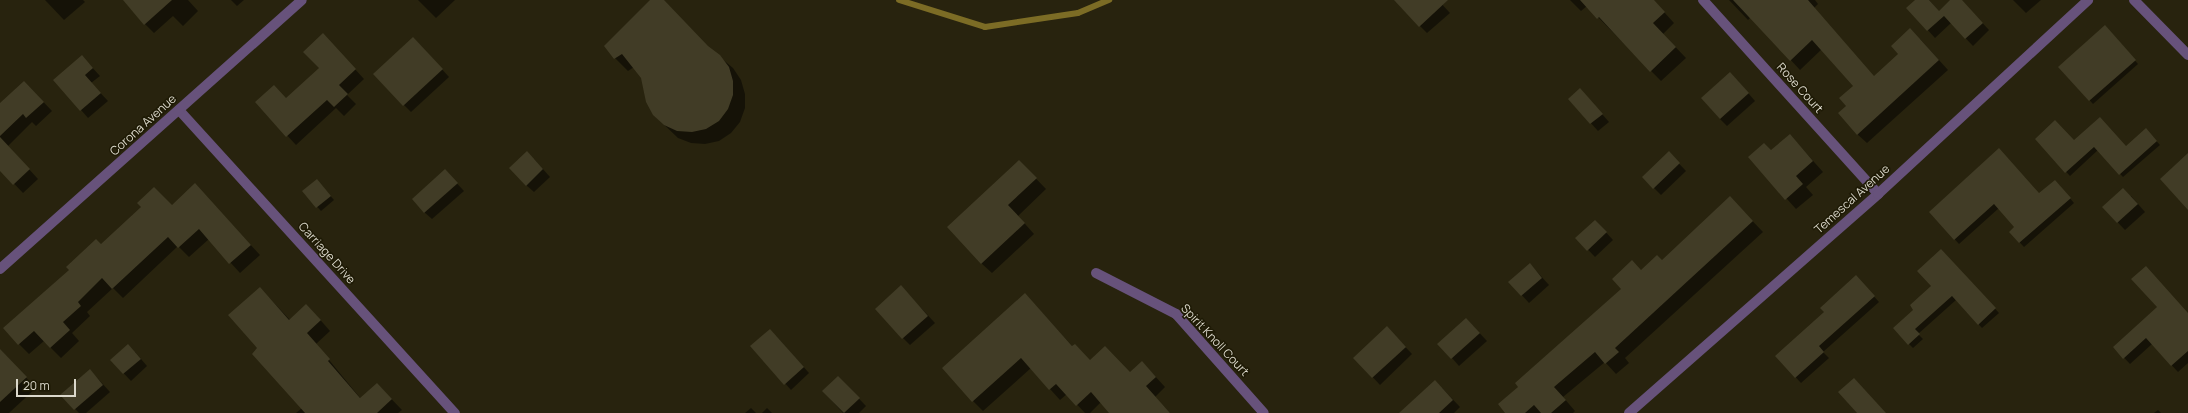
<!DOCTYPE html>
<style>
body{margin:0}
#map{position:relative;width:2188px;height:413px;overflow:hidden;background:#28230e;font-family:Manrope,sans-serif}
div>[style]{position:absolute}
.shadow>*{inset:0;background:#0007}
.stream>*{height:6px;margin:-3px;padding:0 3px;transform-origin:3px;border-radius:3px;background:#7c6c25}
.building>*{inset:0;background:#413c26}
.street>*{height:10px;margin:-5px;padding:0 5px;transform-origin:5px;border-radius:5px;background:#67527b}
span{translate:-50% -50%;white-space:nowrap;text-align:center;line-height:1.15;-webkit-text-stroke:3px #1e1a05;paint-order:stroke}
.street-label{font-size:12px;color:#dbd8cb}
.scale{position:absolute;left:16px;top:379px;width:60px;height:18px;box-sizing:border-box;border:2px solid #dbd8cb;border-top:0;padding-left:5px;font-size:12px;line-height:14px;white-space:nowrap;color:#dbd8cb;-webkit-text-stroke:3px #1e1a05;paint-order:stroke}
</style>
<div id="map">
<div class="shadow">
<div style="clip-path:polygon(45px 0,83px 0,85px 2px,64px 20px)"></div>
<div style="clip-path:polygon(138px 0,188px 0,198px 11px,183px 26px,173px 16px,154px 33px,145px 24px)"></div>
<div style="clip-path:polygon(231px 0,244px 0,237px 6px)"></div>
<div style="clip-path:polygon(418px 0,455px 0,436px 18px)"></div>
<div style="clip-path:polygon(652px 0,663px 0,709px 48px,733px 68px,741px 80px,745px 94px,745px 108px,740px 122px,731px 133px,719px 141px,705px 144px,691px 143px,678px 138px,654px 115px,642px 78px,634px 67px,628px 71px,615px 58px)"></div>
<div style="clip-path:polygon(1408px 0,1438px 0,1450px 13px,1427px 33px,1401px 7px)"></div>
<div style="clip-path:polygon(1570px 0,1653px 0,1674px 23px,1663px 34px,1686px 58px,1661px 81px,1587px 6px,1581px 11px)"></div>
<div style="clip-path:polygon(1729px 0,1815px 0,1818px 4px,1814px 8px,1874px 77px,1920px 39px,1948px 70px,1867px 143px,1857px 134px,1854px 86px,1822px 49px,1800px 70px,1751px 17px,1748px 20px)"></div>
<div style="clip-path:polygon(1917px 0,1929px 0,1939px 12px,1952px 0,1961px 0,1989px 30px,1973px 46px,1951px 23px,1935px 38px,1908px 8px)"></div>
<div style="clip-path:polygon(2013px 0,2041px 0,2026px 13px)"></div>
<div style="clip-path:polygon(2108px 30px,2138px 64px,2093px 104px,2060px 67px)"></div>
<div style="clip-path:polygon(332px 44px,364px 79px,347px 95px,356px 104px,344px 116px,336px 108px,296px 145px,256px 102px,286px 99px,320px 68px)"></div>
<div style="clip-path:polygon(420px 45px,449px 77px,411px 112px,404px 105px)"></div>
<div style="clip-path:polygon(89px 64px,100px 76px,91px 83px,108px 101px,88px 118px,55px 80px)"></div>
<div style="clip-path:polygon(1737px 80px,1755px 101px,1727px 126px,1720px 119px)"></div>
<div style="clip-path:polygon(33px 91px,52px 111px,36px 126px,32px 122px,8px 146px,38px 179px,23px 193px,0 169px,0 104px)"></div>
<div style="clip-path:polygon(1587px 97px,1609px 122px,1598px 131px,1569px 99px)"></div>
<div style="clip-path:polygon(2149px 133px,2160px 145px,2123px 177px,2098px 150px,2070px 176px,2036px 139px,2126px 147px)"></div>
<div style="clip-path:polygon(1790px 135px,1823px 172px,1806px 187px,1813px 195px,1796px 209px,1749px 157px,1771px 151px)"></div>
<div style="clip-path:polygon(1669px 153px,1686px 171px,1661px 195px,1643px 177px)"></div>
<div style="clip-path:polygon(534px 159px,550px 177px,534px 192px,526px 185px)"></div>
<div style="clip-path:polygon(1019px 161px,1046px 189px,1018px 216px,1034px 234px,992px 273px,981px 263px)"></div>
<div style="clip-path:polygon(452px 178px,464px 191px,432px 219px,424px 212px)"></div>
<div style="clip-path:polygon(320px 184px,334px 200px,321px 211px,303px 191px)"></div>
<div style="clip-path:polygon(2059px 185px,2074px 203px,2024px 247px,2010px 232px,2016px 227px,1999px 208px,1959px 244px,1930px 212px,2039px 195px)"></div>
<div style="clip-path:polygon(205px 195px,260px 255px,240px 273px,209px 239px,189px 257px,178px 246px,123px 298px,113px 288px,87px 312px,90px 316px,72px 333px,79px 341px,61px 358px,44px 341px,29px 354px,19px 344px,101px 246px,172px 206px)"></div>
<div style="clip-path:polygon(2131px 196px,2145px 212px,2125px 230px,2103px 207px)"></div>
<div style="clip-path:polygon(1740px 208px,1763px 232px,1625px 358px,1629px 363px,1616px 374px,1605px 362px,1563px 397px,1575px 411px,1573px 413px,1507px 413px,1520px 387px,1641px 271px,1662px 262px)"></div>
<div style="clip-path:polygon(1602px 228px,1613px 240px,1595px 257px,1577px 238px)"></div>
<div style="clip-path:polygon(1945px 254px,1999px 313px,1982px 328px,1956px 300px,1918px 334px,1923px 339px,1913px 348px,1909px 344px,1915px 310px,1933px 286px)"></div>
<div style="clip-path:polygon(1530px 264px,1549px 285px,1529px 303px,1510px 282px)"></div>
<div style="clip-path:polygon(1861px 282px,1879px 302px,1823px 352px,1829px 358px,1801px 383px,1776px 356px)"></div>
<div style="clip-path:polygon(260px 288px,290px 320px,316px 315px,330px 331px,316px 344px,361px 399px,377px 384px,402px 410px,398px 413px,296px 413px,302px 408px,258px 348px)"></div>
<div style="clip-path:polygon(908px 294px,935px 323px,910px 345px,903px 338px)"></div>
<div style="clip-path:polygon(1025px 294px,1073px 347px,1090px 361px,1130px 373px,1142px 362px,1165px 387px,1155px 397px,1170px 413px,1111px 413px,1101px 402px,1090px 413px,1085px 413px,1067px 394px,1060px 400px,1031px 368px,983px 411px,973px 401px)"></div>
<div style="clip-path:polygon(2188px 314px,2188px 363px,2178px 372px,2152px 344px,2130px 364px,2114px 347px)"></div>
<div style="clip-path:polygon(1473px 326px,1487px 341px,1459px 366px,1452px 358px)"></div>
<div style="clip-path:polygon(1394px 335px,1412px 354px,1380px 385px,1355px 358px)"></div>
<div style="clip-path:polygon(776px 336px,809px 373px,791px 390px,752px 346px)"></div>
<div style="clip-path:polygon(135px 352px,147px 366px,131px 381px,111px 360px)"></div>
<div style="clip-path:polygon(0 357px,13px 364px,36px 388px,9px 413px,0 413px)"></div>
<div style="clip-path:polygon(90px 370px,110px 392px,86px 413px,79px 413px,62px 395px)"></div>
<div style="clip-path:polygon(845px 384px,866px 406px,859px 413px,843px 413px,823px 391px)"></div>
<div style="clip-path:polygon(1442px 388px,1460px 407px,1454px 413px,1401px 413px)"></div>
<div style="clip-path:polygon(751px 408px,756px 413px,745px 413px)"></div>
<div style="clip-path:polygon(767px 408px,772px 413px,762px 413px)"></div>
<div style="clip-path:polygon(2158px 410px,2161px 413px,2154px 413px)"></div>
</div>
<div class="stream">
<div style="left:899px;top:0;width:90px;rotate:17.4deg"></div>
<div style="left:985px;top:27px;width:94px;rotate:-8.6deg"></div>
<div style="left:1078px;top:13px;width:34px;rotate:-23deg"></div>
</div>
<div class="building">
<div style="clip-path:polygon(123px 0,172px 0,144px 25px)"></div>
<div style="clip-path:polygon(650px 0,664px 0,708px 46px,720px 55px,729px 67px,733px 81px,733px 95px,728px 109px,719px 121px,706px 129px,692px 132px,677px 131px,664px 125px,653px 115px,646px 102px,641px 78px,622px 54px,614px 59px,604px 46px)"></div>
<div style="clip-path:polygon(1394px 0,1448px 0,1419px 27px)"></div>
<div style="clip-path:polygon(1580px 0,1654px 0,1665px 12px,1653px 23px,1676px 47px,1650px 72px,1599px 17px,1597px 19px)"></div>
<div style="clip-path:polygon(1733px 0,1808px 0,1874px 76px,1898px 54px,1891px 46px,1910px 28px,1939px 60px,1857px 135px,1838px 113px,1846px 106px,1839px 98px,1853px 86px,1812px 40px,1790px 61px)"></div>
<div style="clip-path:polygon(1915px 0,1929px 0,1939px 11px,1950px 0,1962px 0,1983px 23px,1965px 39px,1944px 16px,1927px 31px,1906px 8px)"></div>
<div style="clip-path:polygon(2105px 25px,2136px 60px,2089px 101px,2058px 67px)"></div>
<div style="clip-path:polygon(323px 33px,356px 69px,339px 85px,348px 94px,334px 107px,327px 100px,286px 137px,255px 102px,274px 85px,286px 98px,319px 68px,303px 52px)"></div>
<div style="clip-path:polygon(413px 37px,443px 69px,403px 106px,373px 74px)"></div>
<div style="clip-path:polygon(82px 55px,93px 68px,85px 75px,101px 93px,80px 111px,53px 80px)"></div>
<div style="clip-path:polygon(1730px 72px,1749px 93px,1720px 119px,1701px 98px)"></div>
<div style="clip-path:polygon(24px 81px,44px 102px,26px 118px,23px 114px,0 136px,0 103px)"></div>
<div style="clip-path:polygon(1580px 88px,1603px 114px,1590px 124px,1568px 99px)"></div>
<div style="clip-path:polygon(2100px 117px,2126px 146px,2146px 128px,2157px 141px,2119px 175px,2094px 147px,2065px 173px,2035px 139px,2055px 120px,2074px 140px)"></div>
<div style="clip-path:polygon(1790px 134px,1813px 161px,1796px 176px,1803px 184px,1785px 200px,1748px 157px,1764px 143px,1771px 150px)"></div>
<div style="clip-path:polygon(0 137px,30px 169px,13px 185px,0 171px)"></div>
<div style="clip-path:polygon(1999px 148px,2039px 193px,2055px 180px,2071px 198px,2019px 243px,2009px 232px,2014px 227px,1994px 204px,1954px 240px,1929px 212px)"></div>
<div style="clip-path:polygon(527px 151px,543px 169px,526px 186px,509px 168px)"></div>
<div style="clip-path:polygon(1669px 151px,1680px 163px,1653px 189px,1642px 177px)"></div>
<div style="clip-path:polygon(2188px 153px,2188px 210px,2160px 179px)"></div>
<div style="clip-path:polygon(1019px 160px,1037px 178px,1008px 205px,1025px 223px,981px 264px,947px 227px)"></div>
<div style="clip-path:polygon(445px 169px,458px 183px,424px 213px,412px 199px)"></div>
<div style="clip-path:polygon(317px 179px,331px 196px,316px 208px,302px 191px)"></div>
<div style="clip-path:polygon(195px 183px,251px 245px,229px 264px,199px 229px,178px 248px,168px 237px,112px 289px,102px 278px,78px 302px,81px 306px,63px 322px,70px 330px,50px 348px,34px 331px,18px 345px,3px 328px,69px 270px,66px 267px,96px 239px,101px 244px,141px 207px,137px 203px,154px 187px,172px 205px)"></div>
<div style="clip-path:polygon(2123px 188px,2138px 204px,2117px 223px,2102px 207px)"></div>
<div style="clip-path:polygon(1730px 196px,1753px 221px,1615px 348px,1619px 352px,1605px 364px,1595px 352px,1554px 387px,1566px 400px,1551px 413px,1541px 413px,1534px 405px,1525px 413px,1505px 413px,1498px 404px,1518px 387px,1515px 383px,1621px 289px,1612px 279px,1632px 260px,1641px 270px,1657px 255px,1662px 260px)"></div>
<div style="clip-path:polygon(1595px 220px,1607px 232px,1587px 251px,1575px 238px)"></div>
<div style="clip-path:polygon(1941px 249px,1996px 308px,1978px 325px,1952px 296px,1915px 329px,1920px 334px,1908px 345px,1893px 328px,1913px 310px,1910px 305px,1931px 286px,1917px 271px)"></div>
<div style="clip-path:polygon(1530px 263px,1542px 278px,1521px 296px,1508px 282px)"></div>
<div style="clip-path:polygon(2146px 266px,2188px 313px,2188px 351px,2171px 366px,2146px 338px,2123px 359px,2113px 347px,2157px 307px,2131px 279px)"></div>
<div style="clip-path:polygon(1856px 275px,1875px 296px,1819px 346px,1824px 352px,1795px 378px,1775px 356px,1824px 312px,1820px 308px)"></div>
<div style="clip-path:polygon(901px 285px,928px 316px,902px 339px,875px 309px)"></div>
<div style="clip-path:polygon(260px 287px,289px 320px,306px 304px,321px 320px,307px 333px,330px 359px,328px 361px,360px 398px,377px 383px,392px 399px,377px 413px,305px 413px,252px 354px,257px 348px,228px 315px)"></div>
<div style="clip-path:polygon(1025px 293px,1072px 346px,1075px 344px,1090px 360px,1105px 346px,1130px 372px,1142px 361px,1156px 377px,1146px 386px,1170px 413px,1109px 413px,1091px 392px,1076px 406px,1056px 384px,1049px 390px,1021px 358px,972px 402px,942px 368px)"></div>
<div style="clip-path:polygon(1466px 318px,1480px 333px,1451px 359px,1437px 344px)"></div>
<div style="clip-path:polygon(1387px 326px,1406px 347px,1372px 378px,1353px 358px)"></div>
<div style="clip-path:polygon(770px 329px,804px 367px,784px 385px,750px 346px)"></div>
<div style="clip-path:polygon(128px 344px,141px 359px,123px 374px,110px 360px)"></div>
<div style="clip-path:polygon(0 349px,27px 377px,0 402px)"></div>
<div style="clip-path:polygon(90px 369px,103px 385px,74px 410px,60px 395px)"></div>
<div style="clip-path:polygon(838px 376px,860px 398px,844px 413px,822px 391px)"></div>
<div style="clip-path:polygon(1854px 378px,1886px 413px,1857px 413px,1838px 392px)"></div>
<div style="clip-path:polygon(1435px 380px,1453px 400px,1439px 413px,1399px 413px)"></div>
</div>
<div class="street">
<div style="left:1703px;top:0;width:261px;rotate:47.9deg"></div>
<div style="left:2134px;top:0;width:77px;rotate:45.5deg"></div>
<div style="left:179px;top:110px;width:410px;rotate:47.7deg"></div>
<div style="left:0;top:269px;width:404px;rotate:-41.7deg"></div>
<div style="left:1096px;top:273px;width:90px;rotate:27.1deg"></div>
<div style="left:1176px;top:314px;width:132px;rotate:48.4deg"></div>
<div style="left:1629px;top:413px;width:332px;rotate:-41.3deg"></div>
<div style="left:1878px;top:194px;width:286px;rotate:-42.7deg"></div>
</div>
<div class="street-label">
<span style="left:1800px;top:88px;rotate:48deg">Rose Court</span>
<span style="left:143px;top:125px;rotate:-42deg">Corona Avenue</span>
<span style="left:1852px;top:199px;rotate:-42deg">Temescal Avenue</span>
<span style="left:327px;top:253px;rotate:48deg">Carriage Drive</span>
<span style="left:1215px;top:340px;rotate:47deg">Spirit Knoll Court</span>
</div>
<div class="scale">20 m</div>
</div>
